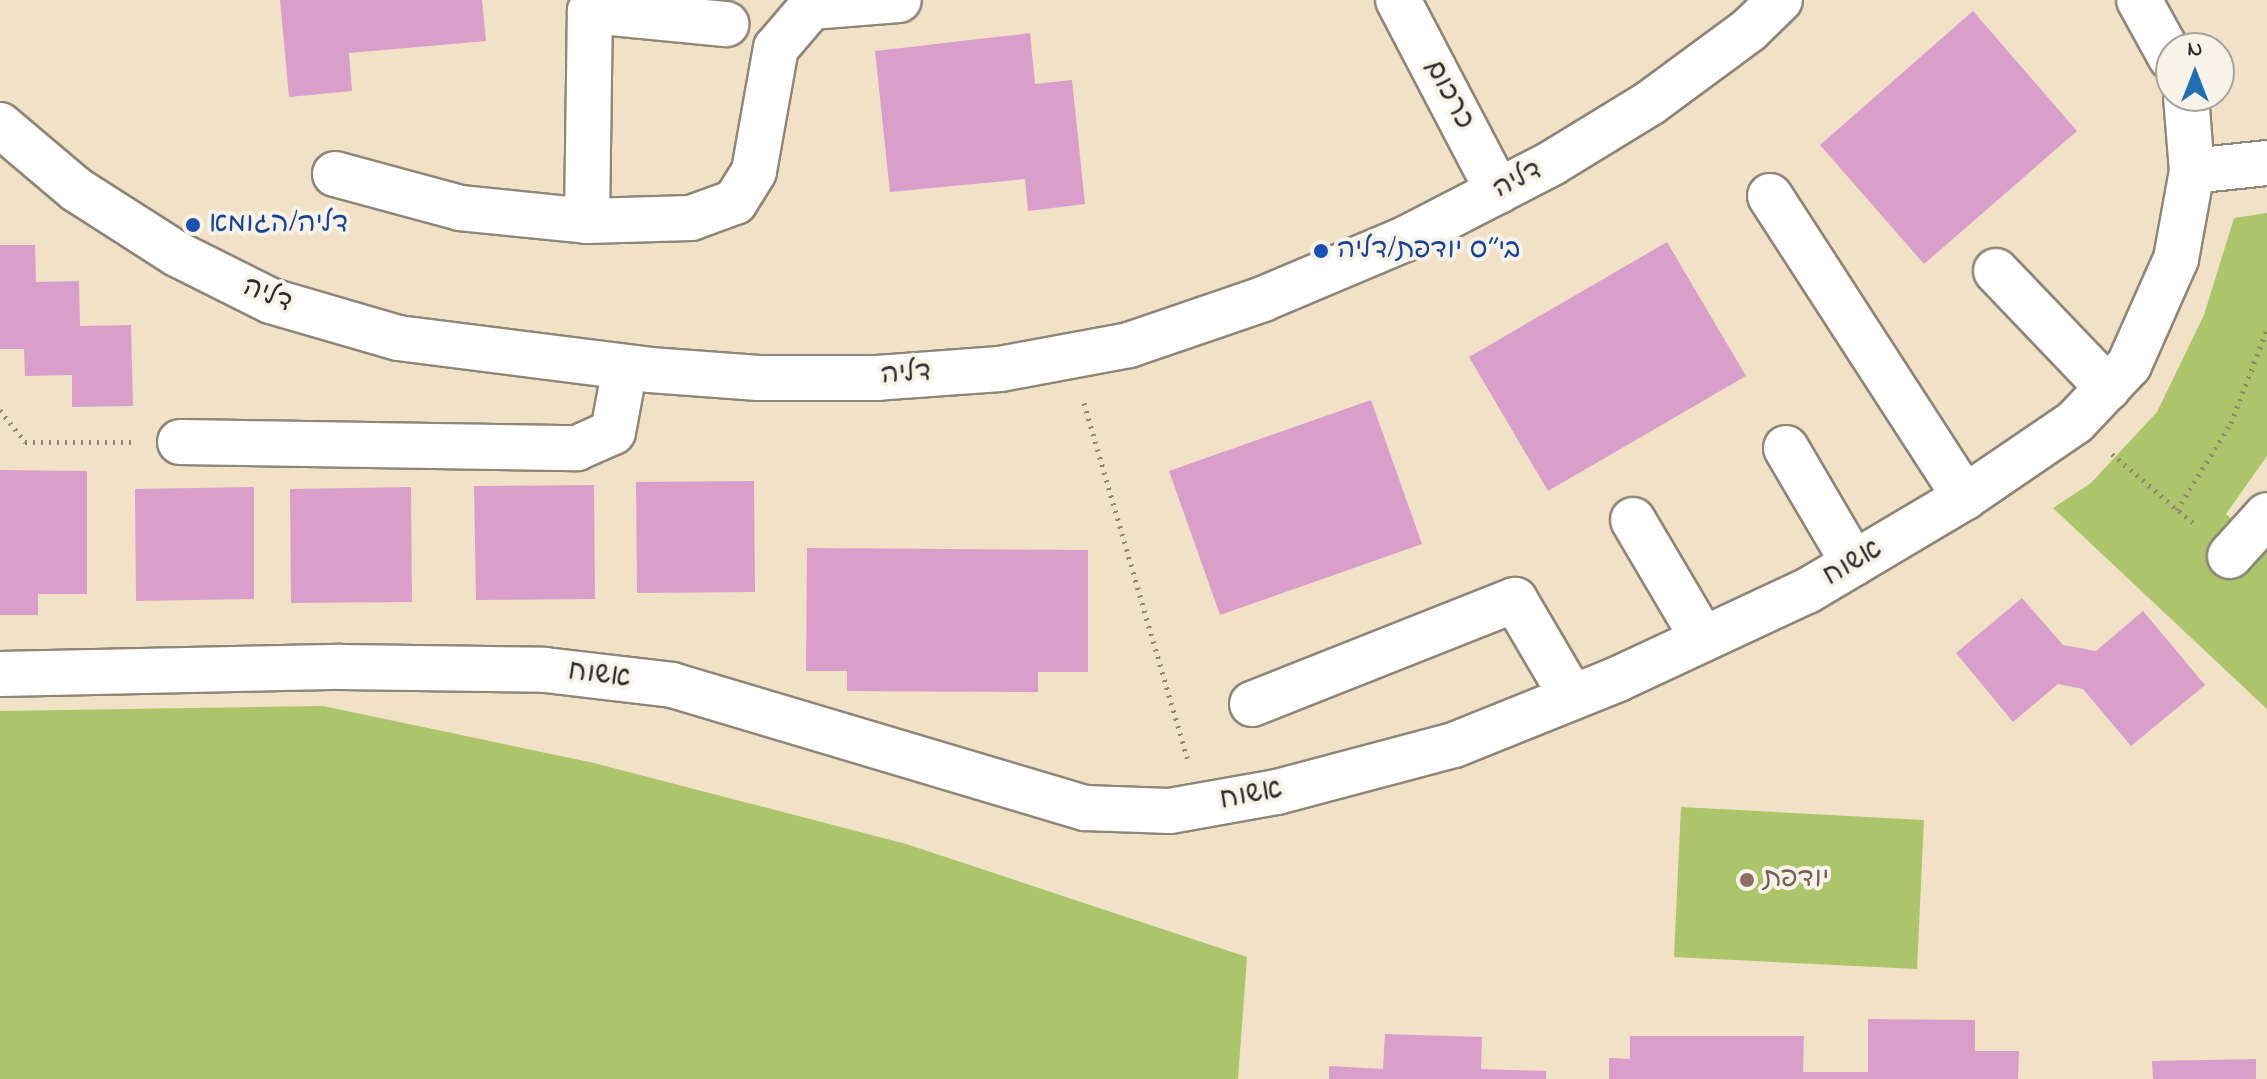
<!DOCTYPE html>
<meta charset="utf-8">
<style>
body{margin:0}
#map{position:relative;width:2267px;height:1079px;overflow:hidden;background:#f1e2c7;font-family:"Indie Flower","Playpen Sans Hebrew",sans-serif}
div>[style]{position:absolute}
.green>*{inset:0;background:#acc46a}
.building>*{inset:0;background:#d99eca}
.path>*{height:5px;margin-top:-2.5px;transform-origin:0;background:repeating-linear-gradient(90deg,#8e8679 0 2px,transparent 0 8px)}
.roads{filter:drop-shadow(2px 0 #8e8679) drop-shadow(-2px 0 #8e8679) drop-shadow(0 2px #8e8679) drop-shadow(0 -2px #8e8679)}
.minor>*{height:44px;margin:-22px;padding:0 22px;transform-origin:22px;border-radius:22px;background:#fff}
.dots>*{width:22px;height:22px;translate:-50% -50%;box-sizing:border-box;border:4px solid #f7f3e8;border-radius:50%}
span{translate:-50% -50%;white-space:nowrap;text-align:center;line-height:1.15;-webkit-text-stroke:8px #f7f3e8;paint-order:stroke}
.street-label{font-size:28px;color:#2b2b2b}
.transit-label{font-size:28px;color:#164399}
.left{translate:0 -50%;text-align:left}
.education-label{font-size:28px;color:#785e54}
.north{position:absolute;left:2155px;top:32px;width:80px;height:80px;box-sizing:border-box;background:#f7f3e8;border:2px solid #a5a39c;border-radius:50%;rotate:0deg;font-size:22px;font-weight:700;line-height:32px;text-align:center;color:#2b2b2b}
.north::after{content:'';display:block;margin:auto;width:28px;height:36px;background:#1f6fb2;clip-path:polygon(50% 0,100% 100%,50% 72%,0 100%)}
</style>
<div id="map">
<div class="green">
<div style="clip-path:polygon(2267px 213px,2267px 456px,2226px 514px,2267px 551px,2267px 709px,2053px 508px,2091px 483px,2157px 412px,2204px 315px,2234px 218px)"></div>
<div style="clip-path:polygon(323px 706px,594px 763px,906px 844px,1247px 957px,1238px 1079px,0 1079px,0 711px)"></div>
<div style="clip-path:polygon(1681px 807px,1924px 820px,1917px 969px,1674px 957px)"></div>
</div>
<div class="building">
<div style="clip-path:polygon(280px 0,482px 0,486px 41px,349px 53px,352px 91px,289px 97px)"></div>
<div style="clip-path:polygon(1973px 11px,2077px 131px,1924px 264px,1820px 145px)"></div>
<div style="clip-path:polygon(1030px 33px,1035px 84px,1072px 80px,1085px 204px,1028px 211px,1025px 179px,890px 192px,875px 51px)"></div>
<div style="clip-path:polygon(1667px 242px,1746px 376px,1548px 491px,1469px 357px)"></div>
<div style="clip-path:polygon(0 245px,35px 245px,36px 282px,79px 281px,80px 326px,131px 325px,133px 406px,72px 407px,72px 375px,25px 376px,24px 349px,0 349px)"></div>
<div style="clip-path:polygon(1371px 400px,1422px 544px,1220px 615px,1169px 471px)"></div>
<div style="clip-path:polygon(0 470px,87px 471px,87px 594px,38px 594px,38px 615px,0 615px)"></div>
<div style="clip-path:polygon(754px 481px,755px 592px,637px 593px,636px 482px)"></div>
<div style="clip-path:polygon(594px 485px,595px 599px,476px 600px,474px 486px)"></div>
<div style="clip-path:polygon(254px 487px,254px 599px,136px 601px,135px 489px)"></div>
<div style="clip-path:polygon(411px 487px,412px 602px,291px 603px,290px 489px)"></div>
<div style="clip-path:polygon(807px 548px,1088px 550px,1088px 672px,1038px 672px,1038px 692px,847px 691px,847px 671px,806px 671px)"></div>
<div style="clip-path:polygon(2022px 598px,2063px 645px,2096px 651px,2143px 611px,2205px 685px,2131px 746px,2083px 689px,2058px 684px,2013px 722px,1956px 653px)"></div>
<div style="clip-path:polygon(1868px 1019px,1975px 1020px,1975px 1051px,2019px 1051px,2018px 1079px,1609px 1079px,1609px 1058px,1630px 1059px,1630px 1036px,1804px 1036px,1803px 1072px,1868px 1072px)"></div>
<div style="clip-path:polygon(1385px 1034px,1482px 1037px,1481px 1069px,1546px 1071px,1546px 1079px,1329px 1079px,1329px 1066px,1383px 1069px)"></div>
<div style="clip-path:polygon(2256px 1059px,2256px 1079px,2153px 1079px,2152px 1061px)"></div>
</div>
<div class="path">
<div style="left:1084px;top:403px;width:370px;rotate:73.8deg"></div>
<div style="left:0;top:410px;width:41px;rotate:52deg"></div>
<div style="left:25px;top:442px;width:106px"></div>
<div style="left:2112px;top:454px;width:106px;rotate:40.4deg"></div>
<div style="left:2177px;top:510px;width:102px;rotate:-58.2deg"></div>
<div style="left:2231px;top:423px;width:101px;rotate:-69deg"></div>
</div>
<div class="roads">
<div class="minor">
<div style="left:1398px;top:0;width:216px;rotate:62.4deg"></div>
<div style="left:2139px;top:0;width:66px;rotate:61.1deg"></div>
<div style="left:0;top:125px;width:101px;rotate:40.2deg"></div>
<div style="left:77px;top:190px;width:119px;rotate:32.6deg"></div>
<div style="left:177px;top:254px;width:105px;rotate:26.6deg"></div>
<div style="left:271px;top:301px;width:132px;rotate:16.2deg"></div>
<div style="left:398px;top:338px;width:254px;rotate:7.2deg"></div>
<div style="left:650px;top:370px;width:109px;rotate:4.2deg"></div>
<div style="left:759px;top:378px;width:118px"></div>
<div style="left:877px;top:378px;width:123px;rotate:-4.2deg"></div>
<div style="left:1000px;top:369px;width:131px;rotate:-10.5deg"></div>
<div style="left:1129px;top:345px;width:142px;rotate:-18.9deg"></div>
<div style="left:1263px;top:299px;width:154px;rotate:-22.9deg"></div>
<div style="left:1405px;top:239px;width:165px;rotate:-27.3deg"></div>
<div style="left:1552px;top:163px;width:115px;rotate:-31.5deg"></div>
<div style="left:1650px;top:103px;width:123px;rotate:-36.4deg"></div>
<div style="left:1749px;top:30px;width:43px;rotate:-44.1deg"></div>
<div style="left:2192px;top:171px;width:75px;rotate:-6.1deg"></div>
<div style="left:335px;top:174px;width:130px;rotate:15.2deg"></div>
<div style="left:460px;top:208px;width:128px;rotate:5.8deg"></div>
<div style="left:587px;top:221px;width:104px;rotate:-1.7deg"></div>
<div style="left:691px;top:218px;width:47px;rotate:-20deg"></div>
<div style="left:735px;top:202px;width:36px;rotate:-58deg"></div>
<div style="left:754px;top:171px;width:125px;rotate:-79.9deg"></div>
<div style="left:776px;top:48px;width:54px;rotate:-49.5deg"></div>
<div style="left:811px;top:7px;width:88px;rotate:-4.5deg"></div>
<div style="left:1770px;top:196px;width:359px;rotate:57.1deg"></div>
<div style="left:587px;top:221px;width:210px;rotate:-89.2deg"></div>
<div style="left:590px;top:11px;width:137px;rotate:5.5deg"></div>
<div style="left:1996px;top:271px;width:162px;rotate:46.3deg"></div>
<div style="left:180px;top:442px;width:397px;rotate:0.9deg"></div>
<div style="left:577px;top:448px;width:39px;rotate:-24deg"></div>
<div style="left:613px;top:432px;width:66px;rotate:-79.5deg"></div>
<div style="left:1786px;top:448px;width:134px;rotate:59.6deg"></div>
<div style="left:1633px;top:520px;width:138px;rotate:59.5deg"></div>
<div style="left:2230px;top:556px;width:55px;rotate:-47.9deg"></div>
<div style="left:0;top:674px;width:341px;rotate:-1.2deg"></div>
<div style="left:341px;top:667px;width:204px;rotate:0.8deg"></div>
<div style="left:545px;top:670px;width:128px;rotate:6.7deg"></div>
<div style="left:672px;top:685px;width:431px;rotate:16.6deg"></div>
<div style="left:1085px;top:808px;width:85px;rotate:2deg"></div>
<div style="left:1170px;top:811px;width:109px;rotate:-10.1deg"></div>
<div style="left:1277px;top:792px;width:183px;rotate:-14.9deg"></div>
<div style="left:1454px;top:745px;width:177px;rotate:-21.9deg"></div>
<div style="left:1618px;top:679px;width:208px;rotate:-25deg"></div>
<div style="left:1807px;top:591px;width:184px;rotate:-30.7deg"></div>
<div style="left:1965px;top:497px;width:133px;rotate:-34.3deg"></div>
<div style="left:2075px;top:422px;width:79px;rotate:-46.5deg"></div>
<div style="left:2129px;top:365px;width:116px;rotate:-66.1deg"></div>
<div style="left:2176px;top:259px;width:89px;rotate:-79.7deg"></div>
<div style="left:2192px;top:171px;width:75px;rotate:-94.6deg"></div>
<div style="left:1252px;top:704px;width:283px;rotate:-21.6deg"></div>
<div style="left:1515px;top:600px;width:113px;rotate:59.6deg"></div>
</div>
</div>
<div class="dots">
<div style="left:193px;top:225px;background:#1a4fb4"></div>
<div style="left:1321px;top:251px;background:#1a4fb4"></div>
<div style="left:1747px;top:880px;background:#8d6e63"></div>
</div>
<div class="street-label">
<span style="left:1448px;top:95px;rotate:62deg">כרכום</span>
<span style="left:1518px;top:181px;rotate:-27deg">דליה</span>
<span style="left:267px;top:296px;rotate:22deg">דליה</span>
<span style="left:906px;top:375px;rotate:-4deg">דליה</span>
<span style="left:1853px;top:564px;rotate:-31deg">אשוח</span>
<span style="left:599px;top:676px;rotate:7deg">אשוח</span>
<span style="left:1251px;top:796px;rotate:-11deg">אשוח</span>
</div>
<div class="transit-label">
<span class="left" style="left:209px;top:225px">דליה/הגומא</span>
<span class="left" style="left:1337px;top:251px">בי״ס יודפת/דליה</span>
</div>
<div class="education-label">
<span class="left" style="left:1763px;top:880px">יודפת</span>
</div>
<div class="north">N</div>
</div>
